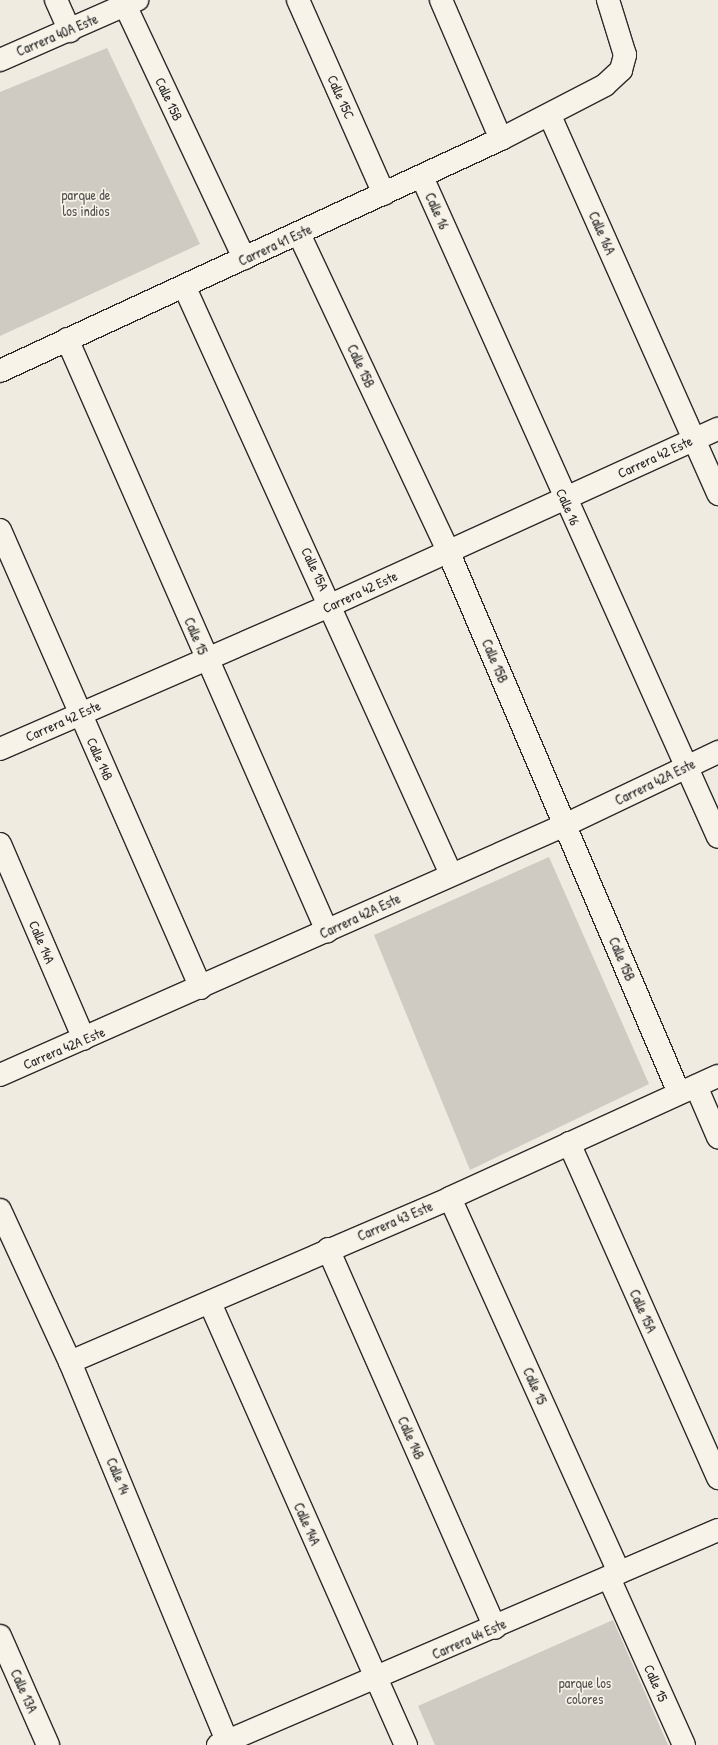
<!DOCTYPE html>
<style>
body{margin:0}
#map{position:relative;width:718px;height:1745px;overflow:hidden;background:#efebe0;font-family:"Patrick Hand",sans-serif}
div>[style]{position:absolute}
.green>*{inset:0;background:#cfcbc2}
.roads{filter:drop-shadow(1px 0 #2b2b2b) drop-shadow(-1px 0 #2b2b2b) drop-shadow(0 1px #2b2b2b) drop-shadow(0 -1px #2b2b2b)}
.street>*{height:22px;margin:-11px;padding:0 11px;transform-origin:11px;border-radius:11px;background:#f7f3e8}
span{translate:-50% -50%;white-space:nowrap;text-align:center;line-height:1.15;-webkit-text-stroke:3.5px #f7f3e8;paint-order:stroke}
.street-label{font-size:14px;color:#2b2b2b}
.park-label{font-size:14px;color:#545351}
</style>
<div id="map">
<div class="green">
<div style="clip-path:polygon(107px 48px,200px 244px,0 336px,0 92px)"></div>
<div style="clip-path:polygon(549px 857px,649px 1084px,470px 1170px,374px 935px)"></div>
<div style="clip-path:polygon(613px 1620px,668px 1745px,435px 1745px,418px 1706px)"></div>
</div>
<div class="roads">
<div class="street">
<div style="left:56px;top:0;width:34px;rotate:66deg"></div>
<div style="left:298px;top:0;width:212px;rotate:66.1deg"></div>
<div style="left:441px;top:0;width:151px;rotate:66.7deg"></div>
<div style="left:125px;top:5px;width:280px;rotate:64.8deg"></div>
<div style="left:0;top:60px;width:150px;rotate:-23.7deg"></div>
<div style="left:550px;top:116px;width:414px;rotate:66deg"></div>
<div style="left:422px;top:177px;width:723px;rotate:65.84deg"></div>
<div style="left:299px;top:234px;width:350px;rotate:64.8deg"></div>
<div style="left:448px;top:551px;width:589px;rotate:66.92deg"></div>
<div style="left:185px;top:288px;width:644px;rotate:65.59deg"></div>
<div style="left:67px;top:339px;width:647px;rotate:66.29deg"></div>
<div style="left:0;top:371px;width:552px;rotate:-24.85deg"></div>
<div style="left:501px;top:139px;width:117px;rotate:-27.4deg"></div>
<div style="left:605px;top:85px;width:22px;rotate:-43deg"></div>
<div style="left:621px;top:70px;width:16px;rotate:-75deg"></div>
<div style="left:625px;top:55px;width:58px;rotate:-107.2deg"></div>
<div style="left:0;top:530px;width:500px;rotate:66.31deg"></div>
<div style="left:0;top:749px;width:361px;rotate:-23.5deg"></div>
<div style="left:331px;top:605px;width:425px;rotate:-24.5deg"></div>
<div style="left:0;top:844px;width:212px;rotate:66.7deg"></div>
<div style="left:0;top:1075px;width:618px;rotate:-23.87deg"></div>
<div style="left:565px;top:825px;width:170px;rotate:-25.5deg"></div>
<div style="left:696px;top:1086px;width:56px;rotate:66.7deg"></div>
<div style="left:569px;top:1143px;width:367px;rotate:66deg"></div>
<div style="left:450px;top:1198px;width:411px;rotate:65.7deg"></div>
<div style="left:0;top:1210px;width:167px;rotate:65.3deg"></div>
<div style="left:70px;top:1362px;width:415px;rotate:67.5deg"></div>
<div style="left:328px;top:1249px;width:414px;rotate:66.2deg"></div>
<div style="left:210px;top:1303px;width:484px;rotate:66.1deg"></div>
<div style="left:70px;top:1362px;width:414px;rotate:-23.3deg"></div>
<div style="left:450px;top:1198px;width:294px;rotate:-24.5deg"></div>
<div style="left:609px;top:1578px;width:183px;rotate:65.8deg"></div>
<div style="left:0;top:1636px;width:119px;rotate:66.2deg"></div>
<div style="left:218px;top:1745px;width:544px;rotate:-23.27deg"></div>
</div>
</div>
<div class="street-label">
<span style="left:57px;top:35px;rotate:-23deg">Carrera 40A Este</span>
<span style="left:341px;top:97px;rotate:66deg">Calle 15C</span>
<span style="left:169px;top:99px;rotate:65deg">Calle 15B</span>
<span style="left:437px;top:211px;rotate:66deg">Calle 16</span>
<span style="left:602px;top:233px;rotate:66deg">Calle 16A</span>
<span style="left:275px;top:245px;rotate:-25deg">Carrera 41 Este</span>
<span style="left:361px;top:366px;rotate:65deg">Calle 15B</span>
<span style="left:655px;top:457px;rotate:-25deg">Carrera 42 Este</span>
<span style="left:568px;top:507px;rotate:66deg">Calle 16</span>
<span style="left:315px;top:569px;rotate:65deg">Calle 15A</span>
<span style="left:360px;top:592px;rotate:-25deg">Carrera 42 Este</span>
<span style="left:196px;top:636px;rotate:67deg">Calle 15</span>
<span style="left:495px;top:661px;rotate:67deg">Calle 15B</span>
<span style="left:63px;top:721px;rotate:-24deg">Carrera 42 Este</span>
<span style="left:100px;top:759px;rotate:66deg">Calle 14B</span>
<span style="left:655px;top:782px;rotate:-26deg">Carrera 42A Este</span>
<span style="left:360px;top:916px;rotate:-25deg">Carrera 42A Este</span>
<span style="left:42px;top:942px;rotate:67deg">Calle 14A</span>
<span style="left:622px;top:959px;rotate:67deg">Calle 15B</span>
<span style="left:64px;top:1048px;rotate:-23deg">Carrera 42A Este</span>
<span style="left:395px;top:1221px;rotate:-23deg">Carrera 43 Este</span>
<span style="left:643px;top:1311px;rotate:66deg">Calle 15A</span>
<span style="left:535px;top:1386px;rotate:66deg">Calle 15</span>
<span style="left:411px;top:1438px;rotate:66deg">Calle 14B</span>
<span style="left:118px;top:1476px;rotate:67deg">Calle 14</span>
<span style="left:307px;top:1524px;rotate:66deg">Calle 14A</span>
<span style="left:469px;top:1639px;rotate:-24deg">Carrera 44 Este</span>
<span style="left:656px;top:1683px;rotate:66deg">Calle 15</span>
<span style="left:24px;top:1691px;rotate:66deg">Calle 13A</span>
</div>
<div class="park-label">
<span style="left:86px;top:203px">parque de<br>los indios</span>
<span style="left:585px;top:1691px">parque los<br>colores</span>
</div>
</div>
